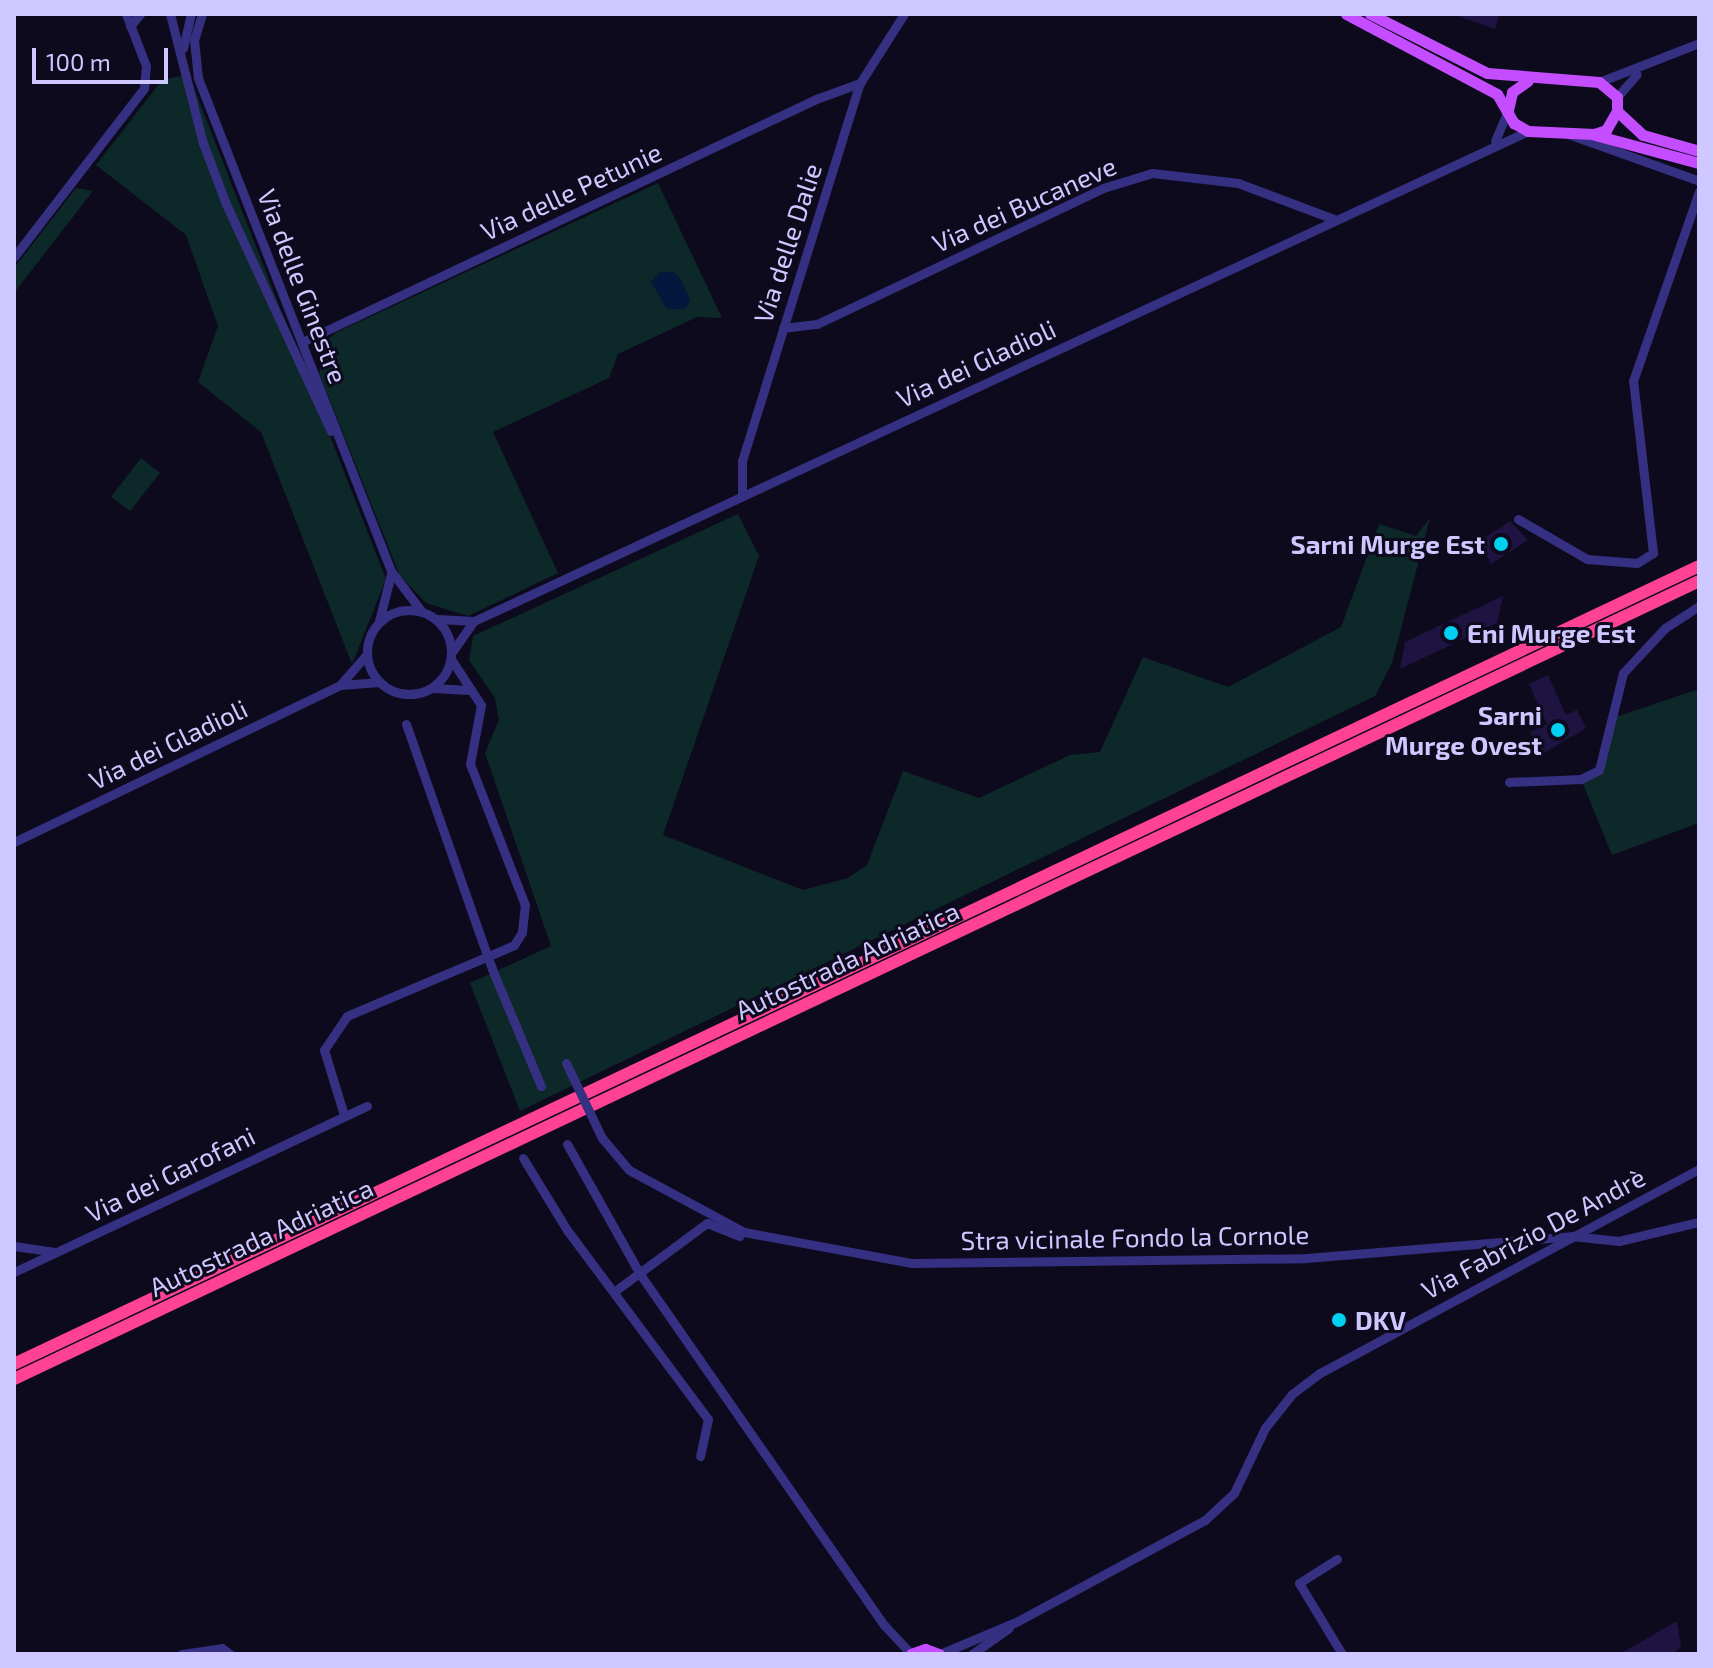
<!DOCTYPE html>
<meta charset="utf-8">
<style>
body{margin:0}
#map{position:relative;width:1713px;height:1668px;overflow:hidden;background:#0e0a1e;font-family:"Exo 2",sans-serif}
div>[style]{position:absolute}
.green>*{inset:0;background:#0c2828}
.water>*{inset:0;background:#04173c}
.building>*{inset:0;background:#1f1441}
.minor>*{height:9px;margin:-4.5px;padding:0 4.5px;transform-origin:4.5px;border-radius:4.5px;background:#363082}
.minor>.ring{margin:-4.5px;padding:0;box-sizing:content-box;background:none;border:9px solid #363082;border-radius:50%}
.major>*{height:11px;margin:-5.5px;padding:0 5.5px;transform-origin:5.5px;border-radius:5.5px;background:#c44eff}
.highway>*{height:12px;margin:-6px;padding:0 6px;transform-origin:6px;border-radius:6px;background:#ff4295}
.minor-bridge>*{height:9px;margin:-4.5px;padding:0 4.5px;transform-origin:4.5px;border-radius:4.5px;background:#363082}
.dots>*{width:22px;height:22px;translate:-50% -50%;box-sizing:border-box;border:4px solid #0e0a1e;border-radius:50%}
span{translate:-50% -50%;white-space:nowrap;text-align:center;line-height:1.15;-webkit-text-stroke:6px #0e0a1e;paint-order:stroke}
.street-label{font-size:26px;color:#cfc7ff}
.poi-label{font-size:26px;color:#cfc7ff;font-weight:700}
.right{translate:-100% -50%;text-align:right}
.left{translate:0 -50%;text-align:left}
.frame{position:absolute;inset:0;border:16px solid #cfc7ff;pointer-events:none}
.scale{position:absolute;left:32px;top:48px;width:136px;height:36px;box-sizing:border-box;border:4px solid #cfc7ff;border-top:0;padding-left:10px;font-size:24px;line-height:28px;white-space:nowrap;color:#cfc7ff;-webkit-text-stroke:6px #0e0a1e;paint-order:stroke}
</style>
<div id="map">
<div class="green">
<div style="clip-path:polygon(182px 76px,192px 83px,386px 579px,352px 664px,261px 432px,198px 382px,218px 326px,186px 235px,96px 165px,163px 79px)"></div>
<div style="clip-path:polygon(658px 183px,722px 318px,697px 317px,618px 354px,609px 378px,493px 432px,558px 573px,468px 616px,426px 603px,400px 576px,319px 373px,324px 344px,335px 333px)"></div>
<div style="clip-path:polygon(76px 188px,93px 191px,14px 293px,14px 268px)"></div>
<div style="clip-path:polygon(141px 458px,160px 473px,130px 511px,111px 497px)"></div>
<div style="clip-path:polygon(738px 514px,759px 556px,663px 835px,803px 890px,848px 878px,867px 865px,903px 771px,979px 798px,1070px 755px,1100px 752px,1143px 657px,1228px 687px,1341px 627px,1379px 524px,1416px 536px,1430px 518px,1392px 663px,1375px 696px,520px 1111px,470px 983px,551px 946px,485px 753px,499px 720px,495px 698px,469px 660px,473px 636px)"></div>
<div style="clip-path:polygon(1699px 689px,1699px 823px,1612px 855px,1581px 779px,1599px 770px,1613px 718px)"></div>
</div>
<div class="water">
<div style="clip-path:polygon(660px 272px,674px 272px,682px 281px,690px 300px,685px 309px,667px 309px,651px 282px)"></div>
</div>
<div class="building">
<div style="clip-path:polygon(1452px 14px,1499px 14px,1495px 29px)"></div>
<div style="clip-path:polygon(1510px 521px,1528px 540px,1491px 564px,1480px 541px)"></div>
<div style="clip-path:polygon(1503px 596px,1497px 623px,1400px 669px,1405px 642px)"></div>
<div style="clip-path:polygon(1548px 675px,1566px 715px,1577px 710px,1586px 728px,1542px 754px,1530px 732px,1547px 724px,1529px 684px)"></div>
<div style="clip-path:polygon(1677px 1621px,1681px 1647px,1672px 1654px,1620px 1654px)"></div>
</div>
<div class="minor">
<div style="left:170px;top:14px;width:133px;rotate:75.7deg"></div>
<div style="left:203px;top:143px;width:65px;rotate:69.3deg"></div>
<div style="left:226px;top:204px;width:250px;rotate:65.2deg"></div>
<div style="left:202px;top:14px;width:27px;rotate:107deg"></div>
<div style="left:194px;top:40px;width:38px;rotate:84deg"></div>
<div style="left:198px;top:78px;width:529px;rotate:68.62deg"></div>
<div style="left:391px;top:571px;width:51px;rotate:52.9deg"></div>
<div style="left:130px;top:26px;width:16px;rotate:-50deg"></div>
<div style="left:183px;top:48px;width:35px;rotate:-77deg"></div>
<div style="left:1599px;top:82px;width:107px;rotate:-21.3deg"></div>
<div style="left:1617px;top:97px;width:30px;rotate:-49deg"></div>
<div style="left:1568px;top:134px;width:139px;rotate:19.7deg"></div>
<div style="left:1495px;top:141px;width:34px;rotate:-67deg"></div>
<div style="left:14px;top:257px;width:213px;rotate:-52.4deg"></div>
<div style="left:144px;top:88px;width:22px;rotate:-85deg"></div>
<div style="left:146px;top:66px;width:56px;rotate:-111deg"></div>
<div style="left:783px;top:328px;width:34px;rotate:-7deg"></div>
<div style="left:817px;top:324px;width:317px;rotate:-25.4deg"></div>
<div style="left:1103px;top:188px;width:51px;rotate:-17deg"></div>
<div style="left:1152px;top:173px;width:87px;rotate:6.6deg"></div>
<div style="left:1238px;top:183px;width:103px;rotate:20.6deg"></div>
<div style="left:302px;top:342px;width:569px;rotate:-25.3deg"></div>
<div style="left:816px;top:99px;width:47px;rotate:-20deg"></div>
<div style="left:742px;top:496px;width:35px;rotate:-90deg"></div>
<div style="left:742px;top:461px;width:396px;rotate:-72.7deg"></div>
<div style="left:860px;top:83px;width:82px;rotate:-57.5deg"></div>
<div style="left:1518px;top:519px;width:80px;rotate:30.1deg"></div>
<div style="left:1587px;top:559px;width:50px;rotate:4.6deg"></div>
<div style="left:1637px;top:563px;width:19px;rotate:-32deg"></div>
<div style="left:1653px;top:553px;width:173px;rotate:-96.6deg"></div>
<div style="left:1633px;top:381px;width:201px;rotate:-70.8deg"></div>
<div class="ring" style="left:367px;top:610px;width:75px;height:75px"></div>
<div style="left:438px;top:619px;width:36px;rotate:3deg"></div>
<div style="left:379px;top:621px;width:49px;rotate:-75.7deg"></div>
<div style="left:452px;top:652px;width:38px;rotate:-55deg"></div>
<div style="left:474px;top:621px;width:1162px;rotate:-24.93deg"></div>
<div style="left:340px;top:685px;width:41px;rotate:-48.9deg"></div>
<div style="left:432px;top:688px;width:37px;rotate:3deg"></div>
<div style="left:406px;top:724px;width:230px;rotate:70.7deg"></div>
<div style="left:1509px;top:782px;width:72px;rotate:-2.4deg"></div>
<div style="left:1581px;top:779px;width:20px;rotate:-27deg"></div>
<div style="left:1599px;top:770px;width:100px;rotate:-76.1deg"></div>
<div style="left:1623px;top:673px;width:62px;rotate:-47deg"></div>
<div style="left:1665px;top:628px;width:40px;rotate:-32.9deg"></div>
<div style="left:14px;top:842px;width:362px;rotate:-25.7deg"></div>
<div style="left:340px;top:685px;width:40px;rotate:-4.3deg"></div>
<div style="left:492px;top:969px;width:127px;rotate:67.3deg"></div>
<div style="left:344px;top:1115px;width:68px;rotate:-107.1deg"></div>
<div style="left:324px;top:1050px;width:41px;rotate:-55.9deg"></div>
<div style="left:347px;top:1016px;width:181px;rotate:-23deg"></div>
<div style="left:514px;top:945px;width:15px;rotate:-58deg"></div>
<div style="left:522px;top:932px;width:27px;rotate:-84deg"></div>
<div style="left:525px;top:905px;width:151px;rotate:-111.3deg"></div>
<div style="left:470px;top:764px;width:60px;rotate:-79.4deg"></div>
<div style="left:481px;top:705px;width:55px;rotate:-123.1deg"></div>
<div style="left:602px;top:1138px;width:42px;rotate:49.8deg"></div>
<div style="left:629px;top:1170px;width:131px;rotate:28.3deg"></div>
<div style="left:744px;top:1232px;width:171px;rotate:10.5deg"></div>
<div style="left:912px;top:1263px;width:394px;rotate:-0.7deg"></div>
<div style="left:1306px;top:1258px;width:267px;rotate:-4.7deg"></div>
<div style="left:1572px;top:1236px;width:47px;rotate:6.1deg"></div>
<div style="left:1619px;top:1241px;width:82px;rotate:-13.4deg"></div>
<div style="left:567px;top:1144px;width:141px;rotate:60.7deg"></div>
<div style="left:523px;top:1158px;width:84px;rotate:58.6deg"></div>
<div style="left:567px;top:1230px;width:236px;rotate:53.3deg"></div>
<div style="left:708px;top:1419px;width:38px;rotate:102deg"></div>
<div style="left:14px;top:1246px;width:41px;rotate:8.3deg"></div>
<div style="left:14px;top:1272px;width:390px;rotate:-25.2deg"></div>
<div style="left:642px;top:1277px;width:425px;rotate:55.2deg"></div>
<div style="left:885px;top:1626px;width:38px;rotate:47deg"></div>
<div style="left:615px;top:1291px;width:114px;rotate:-36.5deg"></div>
<div style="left:707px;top:1223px;width:35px;rotate:22deg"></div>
<div style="left:1337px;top:1559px;width:45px;rotate:147.7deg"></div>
<div style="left:1299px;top:1583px;width:83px;rotate:58.8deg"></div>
<div style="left:182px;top:1654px;width:40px;rotate:-8.5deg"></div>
<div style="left:222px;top:1648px;width:10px;rotate:37deg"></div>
<div style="left:940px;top:1654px;width:85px;rotate:-22.9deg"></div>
<div style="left:1018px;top:1621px;width:213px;rotate:-28.4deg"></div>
<div style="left:1205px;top:1520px;width:40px;rotate:-43deg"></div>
<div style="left:1234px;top:1493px;width:72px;rotate:-64.5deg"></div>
<div style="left:1265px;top:1428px;width:43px;rotate:-51.5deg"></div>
<div style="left:1292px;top:1394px;width:35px;rotate:-37deg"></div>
<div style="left:1320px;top:1373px;width:430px;rotate:-28.3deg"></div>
<div style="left:972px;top:1654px;width:45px;rotate:-35.1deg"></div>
</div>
<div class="major">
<div style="left:1346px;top:14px;width:171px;rotate:27.9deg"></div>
<div style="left:1497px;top:94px;width:34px;rotate:60deg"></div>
<div style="left:1514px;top:123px;width:16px;rotate:30deg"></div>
<div style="left:1528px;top:131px;width:66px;rotate:2.6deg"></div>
<div style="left:1594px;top:134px;width:13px;rotate:-18deg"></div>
<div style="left:1606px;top:130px;width:22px;rotate:-60deg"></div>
<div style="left:1617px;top:111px;width:14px;rotate:-90deg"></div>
<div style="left:1617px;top:97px;width:23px;rotate:-140deg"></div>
<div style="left:1599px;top:82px;width:112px;rotate:-175.4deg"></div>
<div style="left:1487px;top:73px;width:131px;rotate:-153.2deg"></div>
<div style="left:1508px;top:110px;width:18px;rotate:-77deg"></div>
<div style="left:1512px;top:92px;width:19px;rotate:-35deg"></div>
<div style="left:1617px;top:111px;width:35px;rotate:43deg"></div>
<div style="left:1643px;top:135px;width:58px;rotate:15.9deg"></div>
<div style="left:1595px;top:135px;width:108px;rotate:15.1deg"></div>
<div style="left:911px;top:1654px;width:15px;rotate:-20deg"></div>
<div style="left:925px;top:1649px;width:15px;rotate:20deg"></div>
</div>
<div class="highway">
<div style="left:14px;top:1364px;width:1864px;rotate:-25.34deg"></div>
<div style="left:14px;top:1379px;width:1864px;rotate:-25.34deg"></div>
</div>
<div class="minor-bridge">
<div style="left:482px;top:941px;width:30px;rotate:70deg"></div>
<div style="left:566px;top:1063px;width:83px;rotate:64.4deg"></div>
<div style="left:636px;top:1267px;width:12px;rotate:59deg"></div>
</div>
<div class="dots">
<div style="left:1501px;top:544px;background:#00d0f2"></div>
<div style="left:1451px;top:633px;background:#00d0f2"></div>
<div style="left:1558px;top:730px;background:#00d0f2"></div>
<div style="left:1339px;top:1320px;background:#00d0f2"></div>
</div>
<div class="street-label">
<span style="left:571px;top:191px;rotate:-25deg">Via delle Petunie</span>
<span style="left:1024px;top:204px;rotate:-24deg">Via dei Bucaneve</span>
<span style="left:787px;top:243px;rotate:-72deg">Via delle Dalie</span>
<span style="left:303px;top:286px;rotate:69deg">Via delle Ginestre</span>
<span style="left:976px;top:363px;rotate:-25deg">Via dei Gladioli</span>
<span style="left:168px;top:744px;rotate:-26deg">Via dei Gladioli</span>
<span style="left:847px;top:960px;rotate:-25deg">Autostrada Adriatica</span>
<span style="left:170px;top:1174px;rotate:-26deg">Via dei Garofani</span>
<span style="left:1533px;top:1233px;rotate:-28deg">Via Fabrizio De Andrè</span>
<span style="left:261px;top:1237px;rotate:-25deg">Autostrada Adriatica</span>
<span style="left:1135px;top:1237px;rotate:-1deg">Stra vicinale Fondo la Cornole</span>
</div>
<div class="poi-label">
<span class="right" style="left:1485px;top:544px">Sarni Murge Est</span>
<span class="left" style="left:1467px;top:633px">Eni Murge Est</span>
<span class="right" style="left:1542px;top:730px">Sarni<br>Murge Ovest</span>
<span class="left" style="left:1355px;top:1320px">DKV</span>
</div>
<div class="frame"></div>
<div class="scale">100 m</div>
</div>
